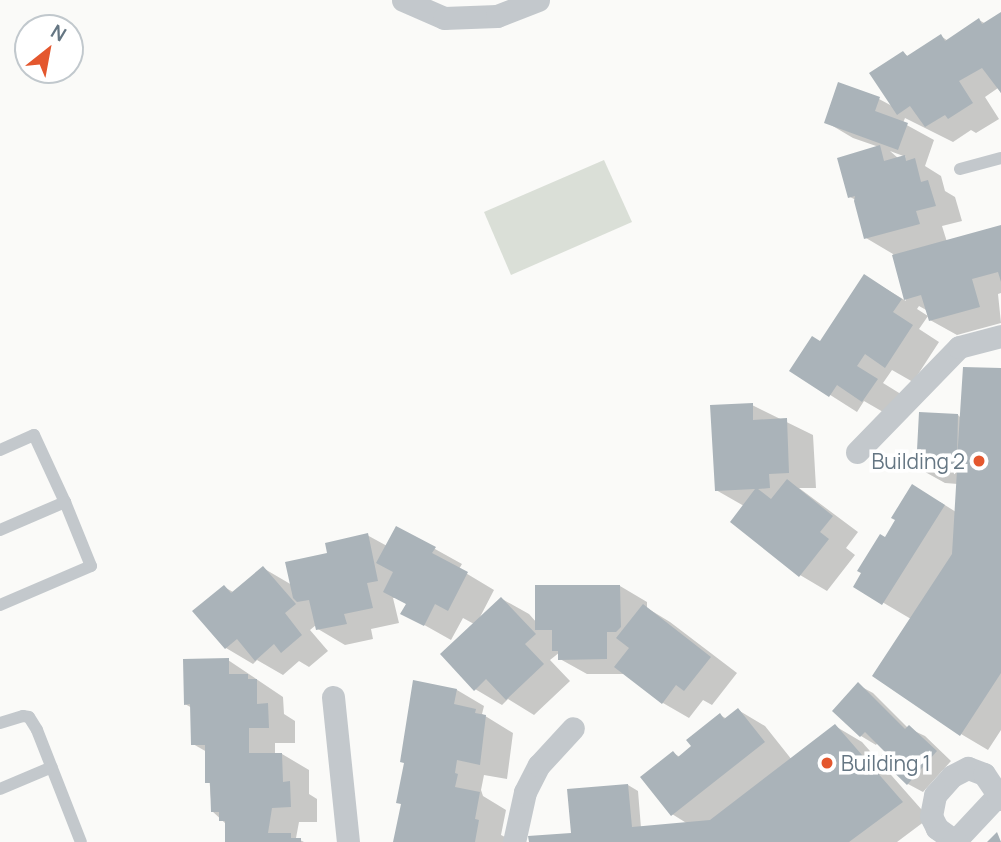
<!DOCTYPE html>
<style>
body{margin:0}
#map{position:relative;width:1001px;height:842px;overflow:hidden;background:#fafaf8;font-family:Manrope,sans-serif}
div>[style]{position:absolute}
.green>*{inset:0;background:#dadfd7}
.shadow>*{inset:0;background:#0003}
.building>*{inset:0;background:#aab3b9}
.lane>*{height:12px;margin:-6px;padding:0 6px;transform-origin:6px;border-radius:6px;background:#c3c8cc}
.street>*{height:23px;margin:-11.5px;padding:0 11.5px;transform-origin:11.5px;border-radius:11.5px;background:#c3c8cc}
.dots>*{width:19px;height:19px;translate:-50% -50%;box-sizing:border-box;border:4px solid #fff;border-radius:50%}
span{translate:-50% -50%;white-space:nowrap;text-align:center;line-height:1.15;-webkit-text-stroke:7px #fff;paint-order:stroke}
.poi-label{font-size:21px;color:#657683}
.right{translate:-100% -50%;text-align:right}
.left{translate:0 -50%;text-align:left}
.north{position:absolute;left:14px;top:14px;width:70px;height:70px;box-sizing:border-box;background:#fff;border:2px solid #c1c8cd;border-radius:50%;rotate:31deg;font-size:19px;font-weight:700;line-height:28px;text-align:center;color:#657683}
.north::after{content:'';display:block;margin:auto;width:24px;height:32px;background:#e4572e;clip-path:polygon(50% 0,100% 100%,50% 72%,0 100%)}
</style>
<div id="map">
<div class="green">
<div style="clip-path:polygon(604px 160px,632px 222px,511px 275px,484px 212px)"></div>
</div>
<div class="shadow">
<div style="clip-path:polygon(evenodd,1001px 14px,1001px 93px,998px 88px,985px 97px,999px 119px,976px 133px,971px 130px,953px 142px,905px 118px,903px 123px,934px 140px,925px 166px,941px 176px,945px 191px,955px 197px,962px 221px,942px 226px,947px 242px,1001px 227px,1001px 293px,998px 294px,1001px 323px,957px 335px,930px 320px,928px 311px,919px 306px,917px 309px,928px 316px,919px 329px,939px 342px,913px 382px,892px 370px,883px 383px,904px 396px,890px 416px,864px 401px,857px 412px,791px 370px,821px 343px,865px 276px,906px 301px,893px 254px,866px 238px,856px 200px,850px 197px,879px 147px,853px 138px,826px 122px,879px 99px,894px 107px,903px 53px,909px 57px,941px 36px,948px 41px,979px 20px,986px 24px,1001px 14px,890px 151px,906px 157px,899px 159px,890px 151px)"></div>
<div style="clip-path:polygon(1001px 370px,1001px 730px,988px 750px,961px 734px,911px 619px,855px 586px,885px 539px,940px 502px,956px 512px,958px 484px,945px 483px,918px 468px,958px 415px,961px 418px)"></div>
<div style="clip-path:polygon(752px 405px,813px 435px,816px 488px,799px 488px,858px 532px,846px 548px,855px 555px,827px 591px,800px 575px,744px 506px,716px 490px)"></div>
<div style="clip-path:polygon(367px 535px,387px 546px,435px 549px,462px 564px,459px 569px,494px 590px,479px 619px,502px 599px,529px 614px,537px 623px,620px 586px,647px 602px,647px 608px,670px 622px,737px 673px,712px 705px,703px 700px,689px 718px,663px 703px,626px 674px,587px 674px,560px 659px,560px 652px,550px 660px,570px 681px,534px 715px,508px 699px,502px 705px,475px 689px,474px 624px,463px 618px,451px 640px,403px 613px,407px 604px,396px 598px,393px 598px,399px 623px,371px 629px,373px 639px,345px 645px,318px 629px,316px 625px,310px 630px,328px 651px,309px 667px,299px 661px,283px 675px,257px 660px,253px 664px,226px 648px,224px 587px,235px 593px,263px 568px,292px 585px,329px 554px)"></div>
<div style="clip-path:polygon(228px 660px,283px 697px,284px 714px,295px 721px,295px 743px,275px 743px,275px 754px,282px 754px,309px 770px,309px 794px,317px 799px,317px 822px,299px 822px,296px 838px,304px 842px,227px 842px,226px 824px,212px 811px,207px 752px,193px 744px,192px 708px,185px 704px)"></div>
<div style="clip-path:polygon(414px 682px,457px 690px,484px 706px,482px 714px,513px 733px,507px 779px,484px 775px,481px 790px,483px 796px,506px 810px,501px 835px,505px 837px,505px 842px,395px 842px,403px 805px)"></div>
<div style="clip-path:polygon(858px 685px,873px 693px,908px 728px,925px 736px,951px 761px,923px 792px,908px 784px,888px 751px,878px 742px,876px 745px,861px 736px)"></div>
<div style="clip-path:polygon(738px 710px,765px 726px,792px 760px,835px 726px,862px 742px,929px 818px,897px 842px,531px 842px,573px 834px,628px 785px,638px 791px,641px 828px,688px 824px,672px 814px,673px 753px,680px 757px,694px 746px,720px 715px,727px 719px)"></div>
</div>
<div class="building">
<div style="clip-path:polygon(1001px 12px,1001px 93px,982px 68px,959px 81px,973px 103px,948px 119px,945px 115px,925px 127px,910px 106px,897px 115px,869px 73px,903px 51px,907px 56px,941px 34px,945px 41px,979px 18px,982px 24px)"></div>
<div style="clip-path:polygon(838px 82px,880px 97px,875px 111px,908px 123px,898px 150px,824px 123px)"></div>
<div style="clip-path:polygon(880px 145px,884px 161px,905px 155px,906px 161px,915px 158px,921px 182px,928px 180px,936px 206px,916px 211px,920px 224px,864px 239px,854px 201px,855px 196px,848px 198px,837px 158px)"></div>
<div style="clip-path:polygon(1001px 225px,1001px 282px,998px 272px,972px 279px,980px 307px,929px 321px,921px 295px,904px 300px,892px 255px)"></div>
<div style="clip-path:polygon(864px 274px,902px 299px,893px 312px,913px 325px,885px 368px,865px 354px,857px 366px,878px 379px,862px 402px,837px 385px,829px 397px,789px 371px,812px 336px,820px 341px)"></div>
<div style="clip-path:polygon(963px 367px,1001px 368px,1001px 673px,960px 736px,872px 676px,952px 554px,957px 470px,916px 469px,919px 412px,958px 414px,957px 460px)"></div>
<div style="clip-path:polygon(753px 403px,753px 420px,787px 418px,789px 473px,769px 474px,770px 488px,758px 489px,771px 499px,787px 479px,833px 516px,820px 532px,829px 539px,799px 577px,730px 522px,755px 489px,715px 491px,710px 405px)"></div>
<div style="clip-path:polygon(912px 484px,945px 505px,882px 605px,853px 587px,861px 573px,857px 571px,880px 534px,885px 537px,895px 520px,891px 518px)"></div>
<div style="clip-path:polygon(396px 526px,436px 547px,432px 553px,468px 572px,448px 611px,435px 604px,424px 626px,400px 614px,406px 604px,383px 592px,393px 572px,376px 563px)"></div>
<div style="clip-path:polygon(368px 533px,378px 581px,367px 583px,373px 608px,344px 614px,347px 624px,316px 630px,309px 600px,297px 602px,293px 598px,285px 562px,327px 553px,325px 543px)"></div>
<div style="clip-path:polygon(263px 566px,296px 604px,285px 613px,302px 635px,281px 653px,274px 644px,255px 661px,237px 639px,225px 649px,192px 611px,224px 585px,231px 593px)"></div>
<div style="clip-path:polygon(535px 585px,620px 585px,621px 627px,616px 632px,607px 632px,607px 659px,558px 660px,558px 651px,552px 651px,552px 630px,535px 630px)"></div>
<div style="clip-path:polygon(501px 597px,536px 634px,525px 644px,544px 664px,506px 700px,486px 679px,474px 691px,440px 654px)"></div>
<div style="clip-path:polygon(643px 604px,711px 657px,684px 691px,676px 685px,662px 704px,614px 667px,629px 648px,616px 638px)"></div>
<div style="clip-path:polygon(229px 658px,229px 674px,248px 674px,248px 679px,257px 679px,257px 704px,268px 703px,269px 728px,249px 728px,249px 753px,282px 753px,283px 782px,290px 781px,291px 807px,272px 808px,268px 833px,291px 833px,291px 838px,301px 838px,301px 842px,225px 842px,225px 821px,219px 821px,219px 812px,211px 812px,210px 783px,205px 783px,205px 745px,191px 745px,190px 704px,184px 705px,183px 659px)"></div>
<div style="clip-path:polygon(413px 680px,457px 689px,454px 704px,476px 709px,475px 713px,486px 715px,480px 765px,457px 760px,455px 773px,458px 774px,455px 787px,480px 792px,475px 819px,479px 820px,475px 842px,393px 842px,401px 804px,396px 803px,404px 763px,400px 762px)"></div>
<div style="clip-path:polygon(858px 682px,905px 729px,909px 725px,937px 751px,907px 785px,879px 758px,885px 752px,865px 732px,860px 737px,832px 711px)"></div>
<div style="clip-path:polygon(738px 708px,765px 742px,671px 816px,640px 777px,673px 751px,678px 757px,691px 746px,686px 740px,720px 713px,724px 719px)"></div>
<div style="clip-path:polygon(835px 724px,903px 802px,849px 842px,529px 842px,528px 836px,571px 833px,567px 789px,628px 784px,632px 827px,710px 820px)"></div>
<div style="clip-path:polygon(997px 832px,1001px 842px,987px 842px)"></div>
</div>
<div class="lane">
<div style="left:960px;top:169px;width:42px;rotate:-15deg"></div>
<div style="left:0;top:450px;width:37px;rotate:-24deg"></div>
<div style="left:34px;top:435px;width:74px;rotate:65.2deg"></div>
<div style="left:0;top:530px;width:71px;rotate:-23.3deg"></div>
<div style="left:65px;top:502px;width:69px;rotate:67.9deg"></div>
<div style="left:91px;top:566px;width:99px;rotate:156.8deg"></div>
<div style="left:0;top:723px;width:24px;rotate:-17deg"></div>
<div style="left:23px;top:716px;width:6px;rotate:9deg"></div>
<div style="left:29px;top:717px;width:15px;rotate:58deg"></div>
<div style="left:37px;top:730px;width:120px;rotate:68.6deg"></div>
<div style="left:0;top:789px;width:56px;rotate:-22.9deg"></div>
</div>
<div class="street">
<div style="left:403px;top:0;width:45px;rotate:23.7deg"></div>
<div style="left:444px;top:18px;width:53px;rotate:-2.2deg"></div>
<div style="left:497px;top:16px;width:44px;rotate:-21.3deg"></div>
<div style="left:857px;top:452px;width:146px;rotate:-45.8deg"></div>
<div style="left:959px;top:347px;width:43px;rotate:-14.7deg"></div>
<div style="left:333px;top:697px;width:146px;rotate:84.1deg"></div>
<div style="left:514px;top:842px;width:51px;rotate:-77.6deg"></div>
<div style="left:525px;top:792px;width:30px;rotate:-63deg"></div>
<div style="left:539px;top:765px;width:50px;rotate:-47.4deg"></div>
<div style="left:954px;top:842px;width:69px;rotate:-46.8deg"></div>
<div style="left:956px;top:842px;width:24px;rotate:-144deg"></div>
<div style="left:937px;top:828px;width:13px;rotate:-117deg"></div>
<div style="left:931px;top:816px;width:21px;rotate:-79deg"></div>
<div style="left:935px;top:795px;width:25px;rotate:-48deg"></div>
<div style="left:952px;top:776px;width:18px;rotate:-27deg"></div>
<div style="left:968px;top:768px;width:17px;rotate:21deg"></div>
<div style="left:984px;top:774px;width:30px;rotate:56deg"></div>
</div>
<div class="dots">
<div style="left:979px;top:461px;background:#e4572e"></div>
<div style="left:827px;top:763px;background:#e4572e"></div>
</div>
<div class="poi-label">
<span class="right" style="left:965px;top:461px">Building 2</span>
<span class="left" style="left:841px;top:763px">Building 1</span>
</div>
<div class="north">N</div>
</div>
